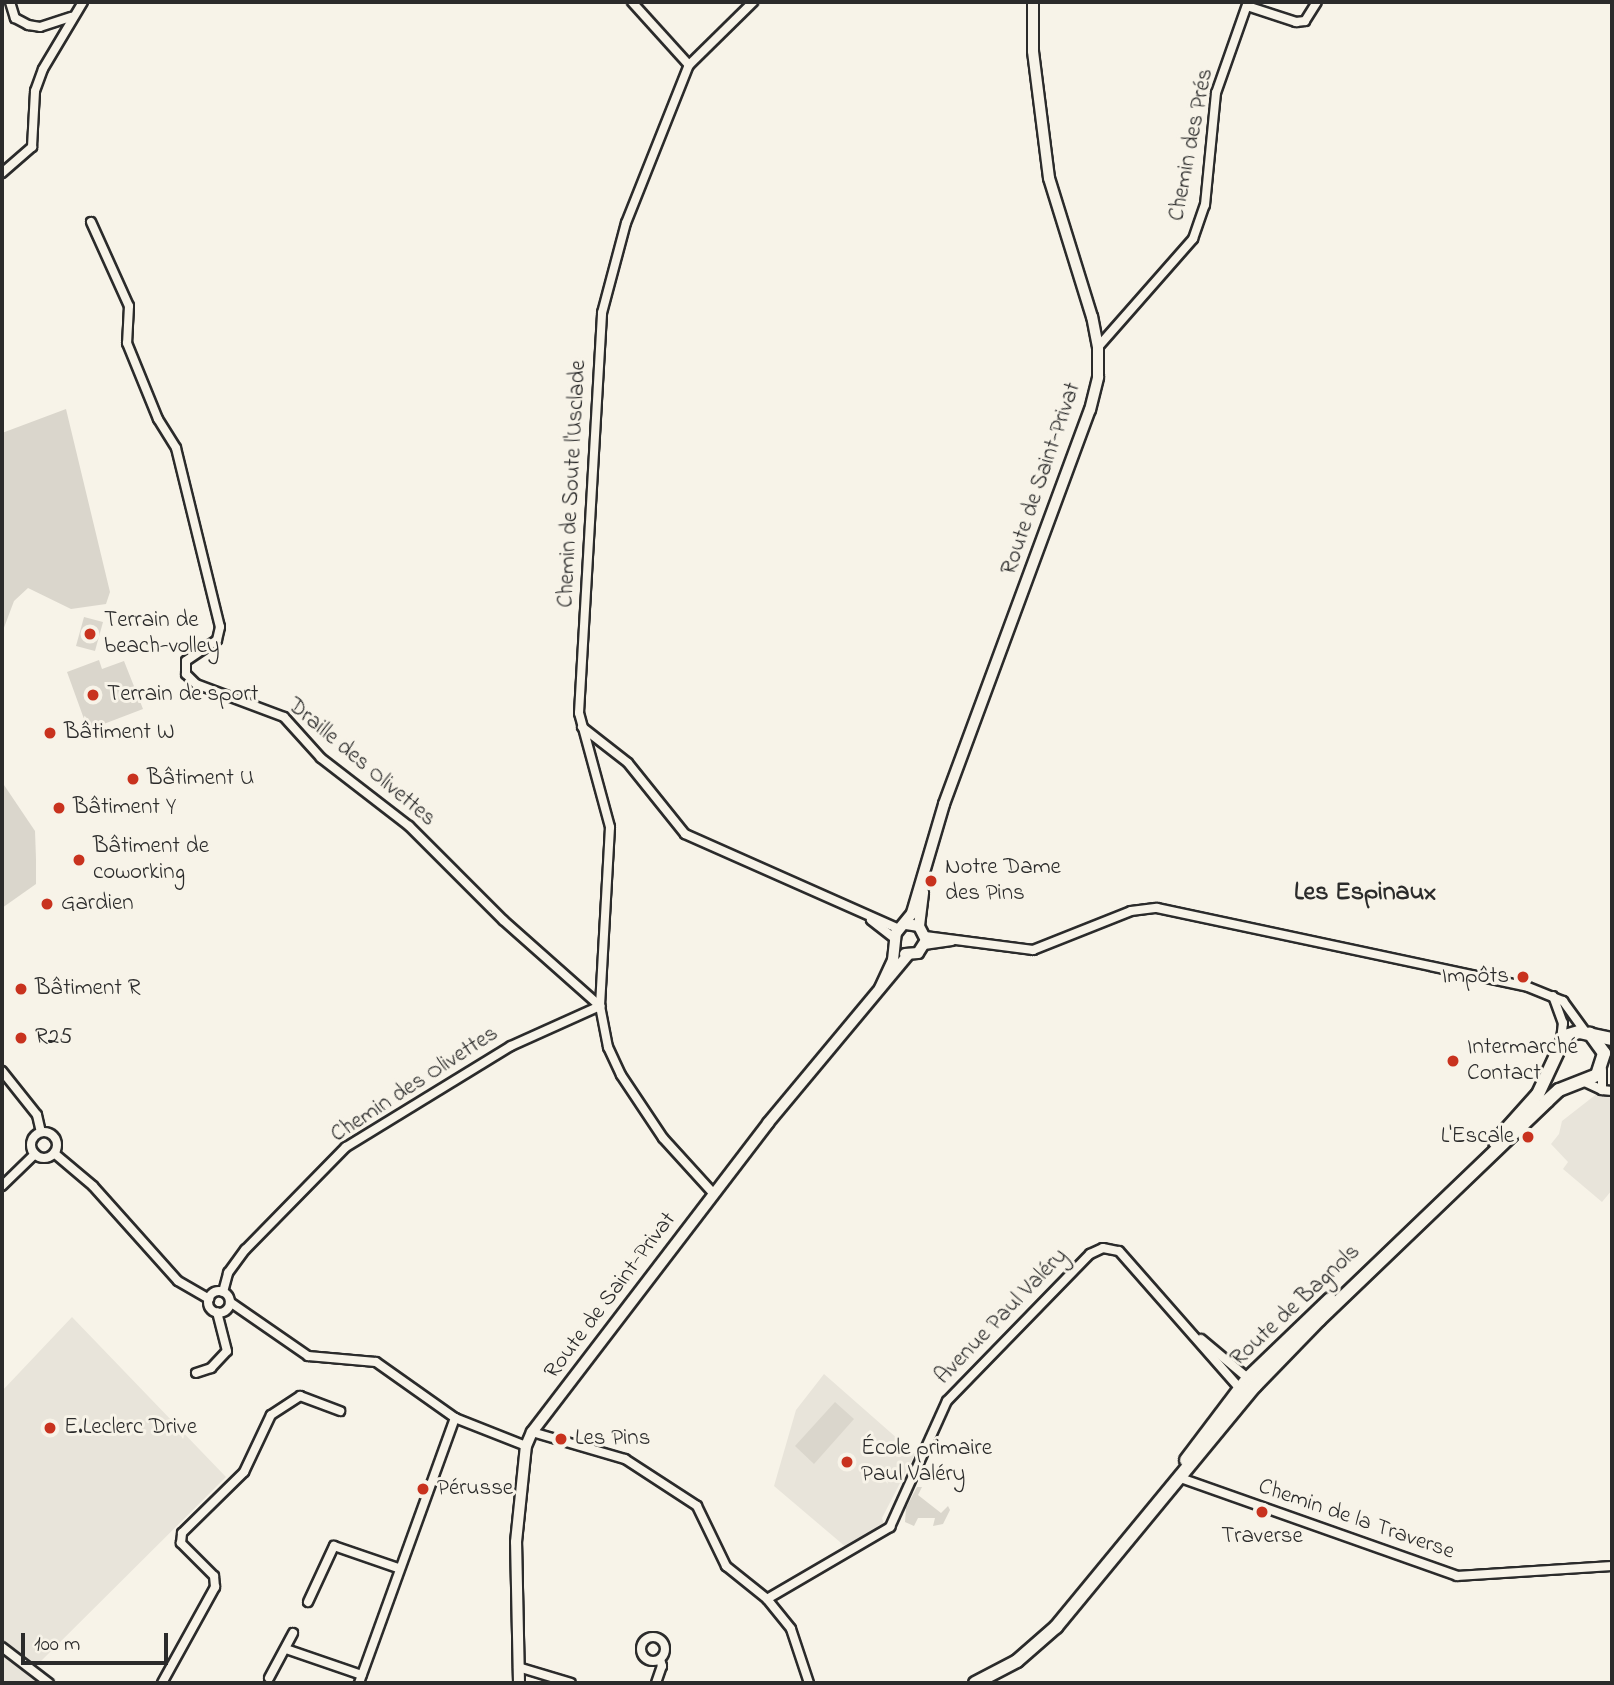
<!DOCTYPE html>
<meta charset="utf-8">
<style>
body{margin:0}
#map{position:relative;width:1614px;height:1685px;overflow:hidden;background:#f7f3e8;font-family:"Indie Flower",sans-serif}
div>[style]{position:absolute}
.built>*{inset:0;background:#e8e4da}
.green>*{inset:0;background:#dad6cc}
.roads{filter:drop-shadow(2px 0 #2b2b2b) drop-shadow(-2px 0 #2b2b2b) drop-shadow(0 2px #2b2b2b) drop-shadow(0 -2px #2b2b2b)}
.minor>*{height:8px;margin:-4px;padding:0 4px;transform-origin:4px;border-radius:4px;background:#f7f3e8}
.minor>.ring{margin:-4px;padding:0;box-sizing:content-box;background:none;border:8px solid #f7f3e8;border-radius:50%}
.tertiary>*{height:10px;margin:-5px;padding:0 5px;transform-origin:5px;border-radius:5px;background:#f7f3e8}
.primary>*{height:12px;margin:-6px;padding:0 6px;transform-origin:6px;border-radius:6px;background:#f7f3e8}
.dots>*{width:19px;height:19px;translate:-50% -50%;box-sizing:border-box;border:4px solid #f7f3e8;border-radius:50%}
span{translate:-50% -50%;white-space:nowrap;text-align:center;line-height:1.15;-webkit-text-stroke:6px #f7f3e8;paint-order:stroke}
.street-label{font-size:23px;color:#2b2b2b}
.poi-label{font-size:23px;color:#2b2b2b}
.left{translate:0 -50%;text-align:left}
.right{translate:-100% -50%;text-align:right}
.quarter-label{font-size:26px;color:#2b2b2b;font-weight:700}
.frame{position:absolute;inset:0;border:4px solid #2b2b2b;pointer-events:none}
.scale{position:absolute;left:21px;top:1633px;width:147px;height:32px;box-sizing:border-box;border:4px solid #2b2b2b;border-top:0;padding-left:9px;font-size:21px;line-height:24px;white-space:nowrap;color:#2b2b2b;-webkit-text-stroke:5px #f7f3e8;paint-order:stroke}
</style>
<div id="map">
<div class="built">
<div style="clip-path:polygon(1612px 1082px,1612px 1190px,1602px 1202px,1563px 1169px,1568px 1162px,1551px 1144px,1559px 1134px,1562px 1121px)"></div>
<div style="clip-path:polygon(72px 1317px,226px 1477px,36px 1666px,44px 1683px,2px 1683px,2px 1391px)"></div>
<div style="clip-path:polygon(824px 1374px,915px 1454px,882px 1518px,884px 1524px,847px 1548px,774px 1486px,796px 1410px)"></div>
</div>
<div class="green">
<div style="clip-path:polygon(66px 409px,110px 592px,106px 604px,71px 609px,28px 588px,14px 601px,2px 633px,2px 433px)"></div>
<div style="clip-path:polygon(84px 617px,103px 622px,95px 651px,76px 646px)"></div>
<div style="clip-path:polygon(99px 660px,102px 669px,124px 661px,143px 709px,88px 730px,67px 672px)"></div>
<div style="clip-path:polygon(2px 782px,35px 831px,36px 859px,36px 884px,2px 908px)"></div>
<div style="clip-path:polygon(835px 1402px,854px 1419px,814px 1464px,795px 1446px)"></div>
<div style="clip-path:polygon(917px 1487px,922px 1487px,918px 1495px,941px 1513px,948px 1506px,950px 1510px,943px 1524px,933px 1526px,935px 1518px,918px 1518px,914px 1526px,905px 1522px,906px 1508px)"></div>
</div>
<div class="roads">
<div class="minor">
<div style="left:10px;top:2px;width:17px;rotate:73deg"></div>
<div style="left:15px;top:18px;width:15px;rotate:28deg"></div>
<div style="left:28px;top:25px;width:12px;rotate:9deg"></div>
<div style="left:40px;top:27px;width:33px;rotate:-18deg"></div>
<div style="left:632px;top:2px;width:85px;rotate:47.9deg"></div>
<div style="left:1247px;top:6px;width:52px;rotate:18.1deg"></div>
<div style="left:1296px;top:22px;width:9px;rotate:-6deg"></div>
<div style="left:1305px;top:21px;width:22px;rotate:-58deg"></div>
<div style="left:2px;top:173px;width:40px;rotate:-41deg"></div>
<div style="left:32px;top:147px;width:56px;rotate:-86.9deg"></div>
<div style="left:35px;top:91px;width:23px;rotate:-70deg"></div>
<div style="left:43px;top:69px;width:78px;rotate:-59.2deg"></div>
<div style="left:91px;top:222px;width:92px;rotate:65.7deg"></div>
<div style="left:129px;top:306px;width:37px;rotate:93deg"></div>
<div style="left:127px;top:343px;width:82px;rotate:67.8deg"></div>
<div style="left:158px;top:419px;width:34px;rotate:58deg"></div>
<div style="left:176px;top:448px;width:184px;rotate:76.2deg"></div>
<div style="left:220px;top:627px;width:13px;rotate:103deg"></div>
<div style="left:217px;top:640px;width:37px;rotate:146deg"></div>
<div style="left:186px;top:661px;width:13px;rotate:90deg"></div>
<div style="left:186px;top:674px;width:14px;rotate:45deg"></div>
<div style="left:196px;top:684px;width:94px;rotate:20.6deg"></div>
<div style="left:284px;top:717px;width:55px;rotate:47.9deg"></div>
<div style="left:321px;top:758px;width:111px;rotate:37.7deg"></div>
<div style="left:409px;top:826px;width:133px;rotate:45deg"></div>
<div style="left:503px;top:920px;width:130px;rotate:41.6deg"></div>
<div style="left:600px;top:1006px;width:42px;rotate:79deg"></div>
<div style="left:608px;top:1047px;width:31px;rotate:65deg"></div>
<div style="left:621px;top:1075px;width:76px;rotate:56.3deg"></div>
<div style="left:663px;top:1138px;width:74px;rotate:47.7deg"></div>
<div style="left:1098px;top:347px;width:144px;rotate:-48.7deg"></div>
<div style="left:1193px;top:239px;width:36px;rotate:-71deg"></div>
<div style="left:1205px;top:205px;width:113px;rotate:-84.4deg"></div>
<div style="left:1216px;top:93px;width:96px;rotate:-70.6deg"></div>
<div style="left:582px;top:727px;width:58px;rotate:38deg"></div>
<div style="left:628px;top:763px;width:91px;rotate:51.2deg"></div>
<div style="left:685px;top:834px;width:234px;rotate:23.9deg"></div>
<div style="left:871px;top:920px;width:29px;rotate:38deg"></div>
<div style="left:925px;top:936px;width:109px;rotate:7.4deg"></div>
<div style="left:1033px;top:950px;width:105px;rotate:-21.7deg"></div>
<div style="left:1131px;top:911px;width:26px;rotate:-7deg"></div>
<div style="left:1157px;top:908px;width:379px;rotate:12deg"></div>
<div style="left:1528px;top:987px;width:38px;rotate:22deg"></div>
<div style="left:1563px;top:1001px;width:39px;rotate:54deg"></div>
<div style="left:924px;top:945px;width:28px;rotate:-8deg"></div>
<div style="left:1553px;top:996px;width:29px;rotate:70deg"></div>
<div style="left:1563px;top:1023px;width:16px;rotate:97deg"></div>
<div style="left:2px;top:1071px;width:56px;rotate:51.5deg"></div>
<div style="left:37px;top:1115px;width:17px;rotate:77deg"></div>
<div style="left:1585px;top:1082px;width:19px;rotate:25deg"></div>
<div style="left:1602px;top:1090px;width:20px;rotate:-90deg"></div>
<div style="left:1602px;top:1090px;width:10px;rotate:6deg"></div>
<div class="ring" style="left:31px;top:1132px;width:18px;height:18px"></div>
<div style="left:54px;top:1153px;width:51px;rotate:40.2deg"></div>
<div style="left:93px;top:1186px;width:127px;rotate:48.2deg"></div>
<div style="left:178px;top:1281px;width:36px;rotate:30deg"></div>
<div style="left:2px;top:1186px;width:46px;rotate:-44.1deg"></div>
<div class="ring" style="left:208px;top:1291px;width:14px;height:14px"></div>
<div style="left:223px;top:1292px;width:20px;rotate:-75deg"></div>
<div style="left:228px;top:1273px;width:29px;rotate:-54deg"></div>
<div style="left:245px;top:1250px;width:144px;rotate:-45.6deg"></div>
<div style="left:346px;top:1147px;width:193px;rotate:-31.5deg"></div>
<div style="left:511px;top:1046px;width:98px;rotate:-24.2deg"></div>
<div style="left:600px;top:1006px;width:179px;rotate:-86.8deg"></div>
<div style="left:610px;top:827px;width:118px;rotate:-105.2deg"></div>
<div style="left:579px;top:713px;width:401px;rotate:-86.7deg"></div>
<div style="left:602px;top:313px;width:93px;rotate:-75.1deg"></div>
<div style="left:626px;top:223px;width:170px;rotate:-68.3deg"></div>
<div style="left:689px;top:65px;width:90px;rotate:-44.5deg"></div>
<div style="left:230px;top:1302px;width:95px;rotate:34.7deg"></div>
<div style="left:308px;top:1356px;width:68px;rotate:5deg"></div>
<div style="left:376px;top:1362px;width:97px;rotate:35.3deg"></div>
<div style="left:455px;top:1418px;width:76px;rotate:21.5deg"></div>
<div style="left:1201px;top:1339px;width:64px;rotate:39.9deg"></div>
<div style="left:196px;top:1373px;width:16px;rotate:-18deg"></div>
<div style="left:211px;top:1368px;width:23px;rotate:-47deg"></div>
<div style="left:227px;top:1351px;width:40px;rotate:-104.4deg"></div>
<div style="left:532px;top:1432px;width:97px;rotate:16.2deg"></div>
<div style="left:625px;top:1459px;width:86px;rotate:33.1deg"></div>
<div style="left:697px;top:1506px;width:67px;rotate:64.2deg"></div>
<div style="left:726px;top:1566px;width:53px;rotate:38.8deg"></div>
<div style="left:767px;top:1599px;width:38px;rotate:51deg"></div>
<div style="left:791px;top:1629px;width:57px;rotate:71.6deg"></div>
<div style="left:1178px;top:1477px;width:296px;rotate:19.5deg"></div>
<div style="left:1457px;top:1576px;width:155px;rotate:-3.7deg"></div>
<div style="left:767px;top:1599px;width:143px;rotate:-30.3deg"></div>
<div style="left:890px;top:1527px;width:138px;rotate:-65.7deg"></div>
<div style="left:947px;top:1401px;width:205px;rotate:-45.8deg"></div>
<div style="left:1090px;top:1254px;width:14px;rotate:-25deg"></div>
<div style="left:1103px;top:1248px;width:16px;rotate:11deg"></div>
<div style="left:1119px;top:1251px;width:186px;rotate:48.7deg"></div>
<div style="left:308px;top:1602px;width:62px;rotate:-65.1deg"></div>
<div style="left:334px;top:1546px;width:68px;rotate:19deg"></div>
<div class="ring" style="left:641px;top:1637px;width:16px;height:16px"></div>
<div style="left:2px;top:1647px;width:59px;rotate:37.5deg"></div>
<div style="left:286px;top:1649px;width:80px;rotate:18.9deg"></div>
<div style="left:518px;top:1667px;width:55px;rotate:16.8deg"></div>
<div style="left:269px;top:1678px;width:51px;rotate:-61.9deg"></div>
<div style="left:162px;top:1683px;width:110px;rotate:-61.1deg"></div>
<div style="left:215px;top:1587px;width:11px;rotate:-95deg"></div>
<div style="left:214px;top:1576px;width:47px;rotate:-135deg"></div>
<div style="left:181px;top:1543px;width:10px;rotate:-84deg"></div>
<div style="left:182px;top:1533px;width:87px;rotate:-44.5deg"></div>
<div style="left:244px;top:1472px;width:63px;rotate:-64.7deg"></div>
<div style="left:271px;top:1415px;width:35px;rotate:-33deg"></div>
<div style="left:300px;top:1396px;width:43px;rotate:20.6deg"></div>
<div style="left:359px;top:1683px;width:282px;rotate:-70.1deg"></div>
<div style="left:656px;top:1683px;width:18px;rotate:-71deg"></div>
<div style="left:662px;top:1666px;width:7px;rotate:-106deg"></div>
</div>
<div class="tertiary">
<div style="left:919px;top:926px;width:34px;rotate:-83deg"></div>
<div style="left:905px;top:954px;width:13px;rotate:-4deg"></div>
<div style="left:918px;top:953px;width:15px;rotate:-58deg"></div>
<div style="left:926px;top:940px;width:16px;rotate:-117deg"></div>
<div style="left:919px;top:926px;width:13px;rotate:-171deg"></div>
<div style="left:880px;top:988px;width:31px;rotate:-65deg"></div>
<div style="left:893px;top:960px;width:27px;rotate:-84deg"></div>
<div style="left:896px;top:933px;width:26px;rotate:-51deg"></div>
<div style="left:912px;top:913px;width:114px;rotate:-73.6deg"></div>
<div style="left:944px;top:804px;width:420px;rotate:-69.7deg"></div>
<div style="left:1090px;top:410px;width:34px;rotate:-76deg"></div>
<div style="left:1098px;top:377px;width:30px;rotate:-90deg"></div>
<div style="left:1098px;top:347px;width:31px;rotate:-101deg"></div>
<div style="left:1092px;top:317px;width:145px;rotate:-107.2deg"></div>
<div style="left:1049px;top:178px;width:128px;rotate:-97.2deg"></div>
<div style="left:1033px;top:51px;width:49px;rotate:-90deg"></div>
<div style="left:519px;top:1683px;width:141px;rotate:-91.2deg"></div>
<div style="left:516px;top:1542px;width:97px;rotate:-84.1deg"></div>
<div style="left:526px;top:1446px;width:15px;rotate:-67deg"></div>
<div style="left:532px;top:1432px;width:389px;rotate:-52.6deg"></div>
<div style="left:768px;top:1123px;width:219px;rotate:-50.2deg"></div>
</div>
<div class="primary">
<div style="left:1495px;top:1142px;width:64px;rotate:-48.1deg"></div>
<div style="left:1538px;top:1094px;width:64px;rotate:-65deg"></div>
<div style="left:1565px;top:1036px;width:15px;rotate:-16deg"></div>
<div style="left:1579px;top:1032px;width:34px;rotate:12deg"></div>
<div style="left:1186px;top:1460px;width:103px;rotate:-52.9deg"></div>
<div style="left:1248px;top:1378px;width:114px;rotate:-43.9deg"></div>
<div style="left:975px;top:1683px;width:47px;rotate:-27.6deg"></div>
<div style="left:1017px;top:1661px;width:52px;rotate:-41.1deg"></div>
<div style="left:1056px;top:1627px;width:313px;rotate:-50.5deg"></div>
<div style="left:1255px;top:1386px;width:92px;rotate:-45.9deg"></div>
<div style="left:1319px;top:1320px;width:316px;rotate:-43.8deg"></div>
<div style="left:1547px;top:1101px;width:16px;rotate:-43deg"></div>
<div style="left:1559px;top:1090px;width:41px;rotate:-21.5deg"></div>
<div style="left:1597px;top:1075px;width:23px;rotate:-72deg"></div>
<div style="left:1604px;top:1053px;width:24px;rotate:-126deg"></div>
</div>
</div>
<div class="dots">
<div style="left:90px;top:634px;background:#c8321e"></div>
<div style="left:93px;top:695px;background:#c8321e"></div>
<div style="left:50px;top:733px;background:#c8321e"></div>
<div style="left:133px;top:779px;background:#c8321e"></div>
<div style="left:59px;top:808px;background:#c8321e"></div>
<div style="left:79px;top:860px;background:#c8321e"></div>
<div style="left:931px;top:881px;background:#c8321e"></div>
<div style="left:47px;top:904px;background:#c8321e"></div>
<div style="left:1523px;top:977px;background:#c8321e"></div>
<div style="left:21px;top:989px;background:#c8321e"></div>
<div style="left:21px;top:1038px;background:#c8321e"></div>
<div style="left:1453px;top:1061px;background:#c8321e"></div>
<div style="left:1528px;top:1137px;background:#c8321e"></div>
<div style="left:50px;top:1428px;background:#c8321e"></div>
<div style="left:561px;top:1439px;background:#c8321e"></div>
<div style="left:847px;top:1462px;background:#c8321e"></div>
<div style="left:423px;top:1489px;background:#c8321e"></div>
<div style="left:1262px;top:1512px;background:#c8321e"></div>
</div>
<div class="street-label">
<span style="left:1192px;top:145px;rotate:-79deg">Chemin des Prés</span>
<span style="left:1042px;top:479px;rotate:-71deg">Route de Saint-Privat</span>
<span style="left:573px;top:484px;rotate:-87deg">Chemin de Soute l'Usclade</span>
<span style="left:361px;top:763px;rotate:40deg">Draille des Olivettes</span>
<span style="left:415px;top:1085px;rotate:-33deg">Chemin des Olivettes</span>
<span style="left:611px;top:1296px;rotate:-53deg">Route de Saint-Privat</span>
<span style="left:1296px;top:1306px;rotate:-43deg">Route de Bagnols</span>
<span style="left:1002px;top:1317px;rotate:-46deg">Avenue Paul Valéry</span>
<span style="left:1356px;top:1520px;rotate:19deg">Chemin de la Traverse</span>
</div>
<div class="poi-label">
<span class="left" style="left:104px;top:634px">Terrain de<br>beach-volley</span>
<span class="left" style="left:107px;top:695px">Terrain de sport</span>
<span class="left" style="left:64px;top:733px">Bâtiment W</span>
<span class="left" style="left:147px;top:779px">Bâtiment U</span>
<span class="left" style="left:73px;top:808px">Bâtiment Y</span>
<span class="left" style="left:93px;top:860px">Bâtiment de<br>coworking</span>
<span class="left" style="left:945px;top:881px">Notre Dame<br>des Pins</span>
<span class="left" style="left:61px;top:904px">Gardien</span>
<span class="right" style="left:1509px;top:977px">Impôts</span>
<span class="left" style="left:35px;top:989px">Bâtiment R</span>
<span class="left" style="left:35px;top:1038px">R25</span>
<span class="left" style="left:1467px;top:1061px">Intermarché<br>Contact</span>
<span class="right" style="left:1514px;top:1137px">L'Escale</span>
<span class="left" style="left:64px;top:1428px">E.Leclerc Drive</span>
<span class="left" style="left:575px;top:1439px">Les Pins</span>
<span class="left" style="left:861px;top:1462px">École primaire<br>Paul Valéry</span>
<span class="left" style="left:437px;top:1489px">Pérusse</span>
<span style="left:1262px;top:1537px">Traverse</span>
</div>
<div class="quarter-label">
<span style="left:1365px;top:894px">Les Espinaux</span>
</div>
<div class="frame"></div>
<div class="scale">100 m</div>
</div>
